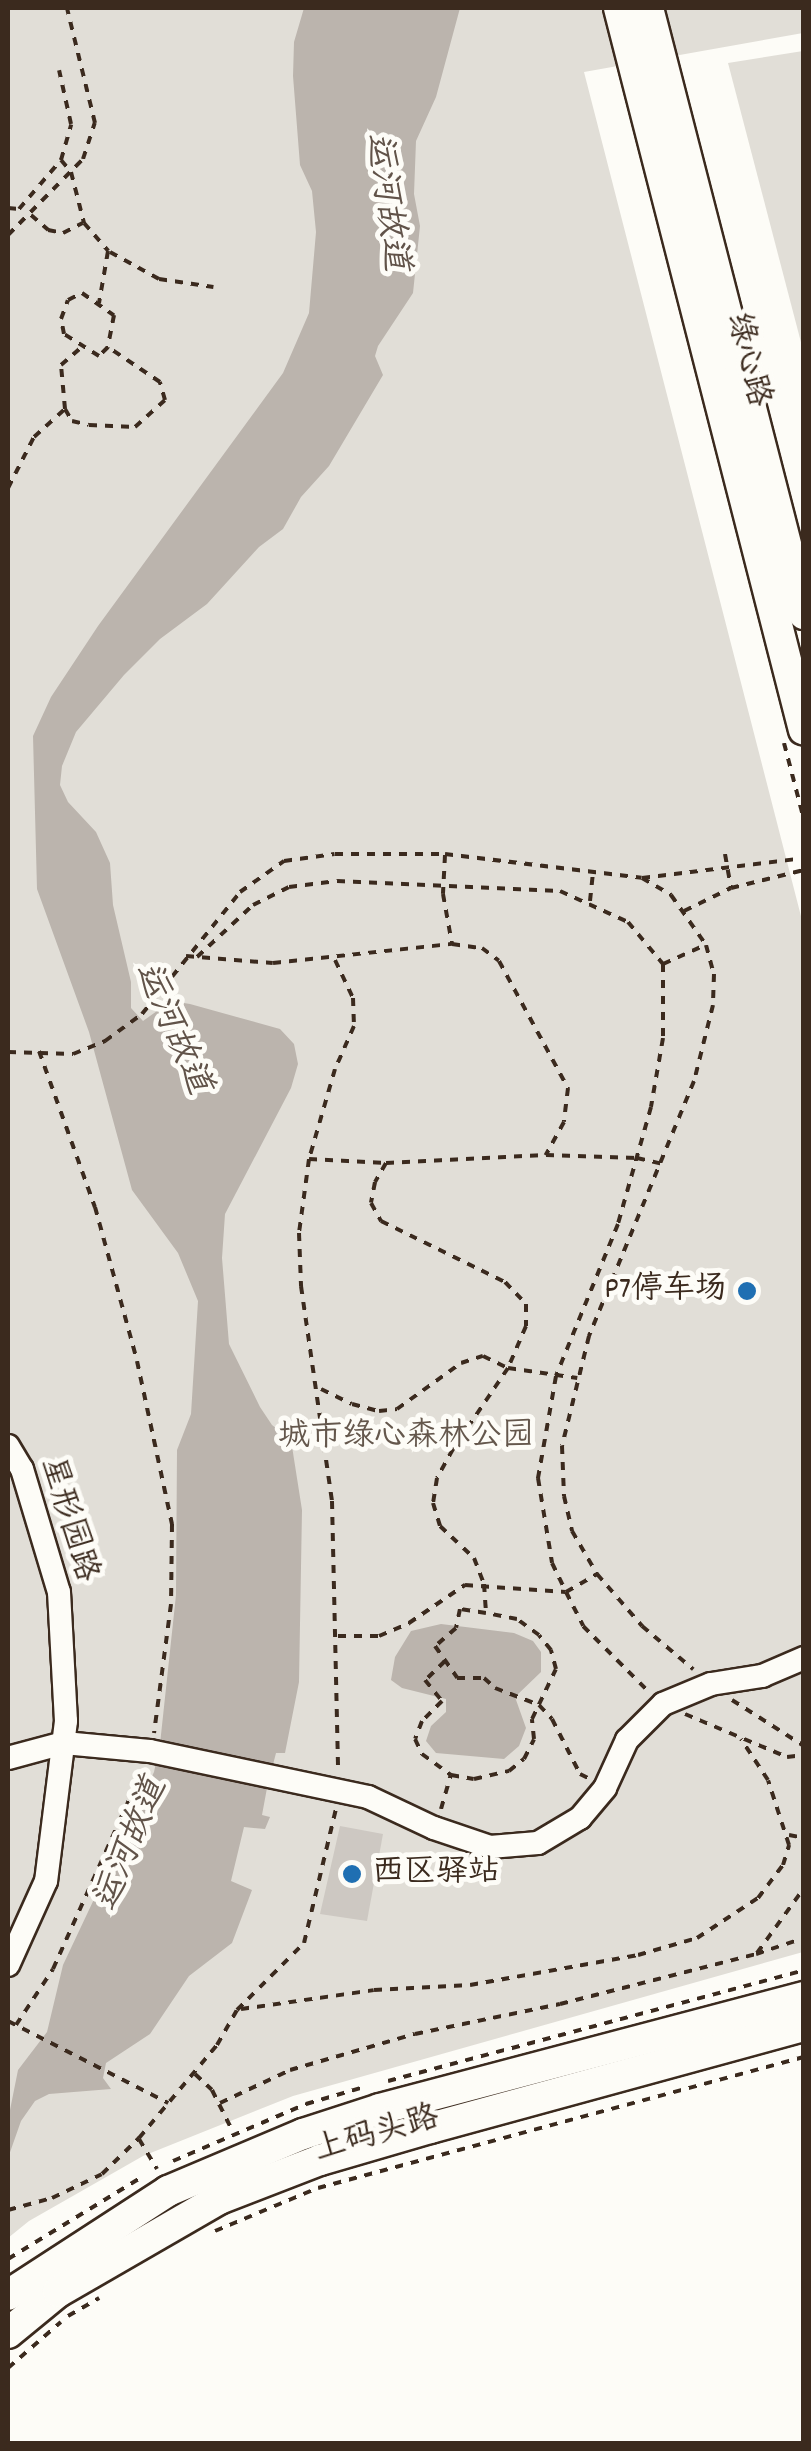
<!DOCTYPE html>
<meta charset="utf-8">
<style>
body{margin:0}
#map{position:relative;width:811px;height:2451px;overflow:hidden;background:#fdfcf7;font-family:Dekko,"LXGW WenKai TC",sans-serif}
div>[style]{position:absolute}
.green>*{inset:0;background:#e1ded7}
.water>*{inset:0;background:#bbb4ad}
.building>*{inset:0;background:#cdc8c2}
.path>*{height:4px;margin-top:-2px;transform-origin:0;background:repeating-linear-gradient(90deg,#3b2a1e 0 8px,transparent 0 16px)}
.roads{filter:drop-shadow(2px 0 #3b2a1e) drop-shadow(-2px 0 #3b2a1e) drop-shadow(0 2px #3b2a1e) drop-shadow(0 -2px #3b2a1e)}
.minor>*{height:22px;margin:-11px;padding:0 11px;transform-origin:11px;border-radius:11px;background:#fdfcf7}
.major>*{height:30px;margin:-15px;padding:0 15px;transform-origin:15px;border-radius:15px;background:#fdfcf7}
.dots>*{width:28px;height:28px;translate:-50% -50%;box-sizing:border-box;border:5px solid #fdfcf7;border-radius:50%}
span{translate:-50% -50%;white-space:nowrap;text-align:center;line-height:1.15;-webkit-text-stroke:10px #fdfcf7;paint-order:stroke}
.street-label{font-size:32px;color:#3b2a1e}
.poi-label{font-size:32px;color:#3b2a1e}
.right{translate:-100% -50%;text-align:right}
.left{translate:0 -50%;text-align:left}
.park-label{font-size:32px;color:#64574c}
.water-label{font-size:35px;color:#615349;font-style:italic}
.frame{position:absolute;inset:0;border:10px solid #3b2a1e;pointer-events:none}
</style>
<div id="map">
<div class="green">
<div style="clip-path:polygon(8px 8px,803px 8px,803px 33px,584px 72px,803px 924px,803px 1952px,293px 2096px,143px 2156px,29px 2221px,8px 2238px)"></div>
<div style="clip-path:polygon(803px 51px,804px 52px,803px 350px,728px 63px)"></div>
</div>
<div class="water">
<div style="clip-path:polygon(304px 8px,460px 8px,436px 97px,416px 141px,414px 194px,420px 226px,413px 293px,378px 346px,375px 356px,383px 375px,329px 466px,301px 497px,283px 529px,259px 547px,207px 604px,160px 639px,124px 675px,76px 732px,62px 766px,60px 785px,68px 802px,96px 832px,110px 863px,113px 905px,131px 982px,131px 1008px,143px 1021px,171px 1001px,190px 1004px,280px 1029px,294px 1044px,298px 1064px,291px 1088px,225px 1214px,222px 1258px,229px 1344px,260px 1407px,272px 1425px,291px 1440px,302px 1510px,299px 1682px,285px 1753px,276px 1753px,267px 1788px,262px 1815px,270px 1817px,265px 1829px,244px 1827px,231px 1881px,252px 1890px,232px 1943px,189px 1976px,150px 2034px,106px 2063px,103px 2078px,111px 2089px,49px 2094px,35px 2101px,21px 2121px,8px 2158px,8px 2120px,18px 2070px,47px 2032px,63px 1965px,154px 1772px,160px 1744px,176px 1595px,177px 1450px,191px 1414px,198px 1301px,178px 1253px,132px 1190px,89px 1032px,37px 889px,33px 736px,51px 697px,98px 626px,283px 373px,309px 313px,316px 232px,312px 191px,300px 165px,293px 76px,294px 42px)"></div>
<div style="clip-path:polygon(441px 1624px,514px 1633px,533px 1641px,541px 1652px,541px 1672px,515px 1697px,526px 1728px,519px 1746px,504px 1759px,436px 1753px,426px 1741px,431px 1726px,446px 1712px,446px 1699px,402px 1688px,391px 1680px,395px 1657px,411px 1631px)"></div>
</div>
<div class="building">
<div style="clip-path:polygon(340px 1826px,383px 1834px,367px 1921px,320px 1914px)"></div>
</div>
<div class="path">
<div style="left:61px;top:160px;width:16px;rotate:50deg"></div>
<div style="left:71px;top:172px;width:53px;rotate:75.7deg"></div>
<div style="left:84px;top:223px;width:37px;rotate:49deg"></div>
<div style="left:108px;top:251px;width:53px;rotate:99.8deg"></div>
<div style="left:8px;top:208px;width:11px;rotate:5deg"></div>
<div style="left:19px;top:209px;width:65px;rotate:-49.4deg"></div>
<div style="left:61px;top:160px;width:37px;rotate:-74deg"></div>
<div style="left:71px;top:124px;width:55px;rotate:-102.5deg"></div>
<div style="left:31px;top:215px;width:23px;rotate:41deg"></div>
<div style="left:48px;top:230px;width:15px;rotate:11deg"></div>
<div style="left:63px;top:233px;width:22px;rotate:-27deg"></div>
<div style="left:8px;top:235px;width:107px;rotate:-45.4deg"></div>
<div style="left:83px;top:159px;width:38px;rotate:-72deg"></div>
<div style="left:95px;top:123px;width:118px;rotate:-103.7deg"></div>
<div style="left:110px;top:252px;width:56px;rotate:28.9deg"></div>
<div style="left:159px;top:279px;width:55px;rotate:8.4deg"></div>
<div style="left:82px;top:293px;width:39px;rotate:35deg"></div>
<div style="left:114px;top:315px;width:33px;rotate:101deg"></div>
<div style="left:108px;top:347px;width:13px;rotate:135deg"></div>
<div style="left:99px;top:356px;width:41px;rotate:-147.8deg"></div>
<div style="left:64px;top:334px;width:15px;rotate:-101deg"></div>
<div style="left:61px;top:319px;width:20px;rotate:-70deg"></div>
<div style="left:68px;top:300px;width:16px;rotate:-27deg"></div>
<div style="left:65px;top:409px;width:14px;rotate:60deg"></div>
<div style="left:72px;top:421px;width:17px;rotate:13deg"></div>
<div style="left:89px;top:425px;width:46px;rotate:2.5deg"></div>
<div style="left:135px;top:427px;width:40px;rotate:-42deg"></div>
<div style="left:165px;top:400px;width:19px;rotate:-106deg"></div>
<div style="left:160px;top:382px;width:63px;rotate:-146.1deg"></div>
<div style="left:8px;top:488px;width:57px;rotate:-63deg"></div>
<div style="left:34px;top:437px;width:42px;rotate:-42.1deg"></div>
<div style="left:65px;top:409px;width:44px;rotate:-95.2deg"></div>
<div style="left:61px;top:365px;width:28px;rotate:-41deg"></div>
<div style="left:784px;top:743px;width:80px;rotate:75.4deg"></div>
<div style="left:725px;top:854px;width:35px;rotate:80deg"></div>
<div style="left:445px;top:855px;width:39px;rotate:93deg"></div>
<div style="left:443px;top:894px;width:51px;rotate:79.8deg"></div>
<div style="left:642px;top:878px;width:34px;rotate:30deg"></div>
<div style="left:671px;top:895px;width:61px;rotate:55deg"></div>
<div style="left:706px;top:945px;width:30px;rotate:75deg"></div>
<div style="left:714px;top:974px;width:31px;rotate:92deg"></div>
<div style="left:713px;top:1005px;width:78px;rotate:104deg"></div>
<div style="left:694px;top:1081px;width:276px;rotate:112.4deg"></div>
<div style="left:589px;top:1336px;width:113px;rotate:103.8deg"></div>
<div style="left:562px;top:1446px;width:50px;rotate:87.7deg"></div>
<div style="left:564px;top:1496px;width:36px;rotate:77deg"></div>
<div style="left:572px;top:1531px;width:50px;rotate:59.8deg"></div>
<div style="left:597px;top:1574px;width:69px;rotate:49.1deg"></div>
<div style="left:642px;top:1626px;width:67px;rotate:40.1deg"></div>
<div style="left:590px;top:901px;width:30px;rotate:-84deg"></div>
<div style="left:684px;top:911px;width:52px;rotate:-26.1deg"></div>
<div style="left:731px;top:888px;width:75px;rotate:-13.9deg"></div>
<div style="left:186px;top:956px;width:87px;rotate:4.6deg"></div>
<div style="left:273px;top:963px;width:180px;rotate:-6.1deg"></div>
<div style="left:452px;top:944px;width:30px;rotate:8deg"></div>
<div style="left:482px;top:948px;width:21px;rotate:37deg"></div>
<div style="left:499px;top:961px;width:145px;rotate:61.5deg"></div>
<div style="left:568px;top:1088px;width:34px;rotate:97deg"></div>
<div style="left:564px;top:1122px;width:38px;rotate:119deg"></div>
<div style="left:197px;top:957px;width:76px;rotate:-42.9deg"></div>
<div style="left:253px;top:905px;width:40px;rotate:-26.6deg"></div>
<div style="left:289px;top:887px;width:48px;rotate:-7.1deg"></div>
<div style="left:337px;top:881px;width:223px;rotate:2.6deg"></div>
<div style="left:560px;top:891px;width:75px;rotate:24.5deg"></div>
<div style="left:628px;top:922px;width:55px;rotate:50.2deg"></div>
<div style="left:663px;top:964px;width:74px;rotate:90deg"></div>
<div style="left:663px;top:1038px;width:70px;rotate:99.9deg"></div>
<div style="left:651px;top:1107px;width:122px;rotate:105.8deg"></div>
<div style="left:618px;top:1224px;width:164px;rotate:112.2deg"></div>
<div style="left:556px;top:1376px;width:104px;rotate:100deg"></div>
<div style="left:538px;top:1478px;width:86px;rotate:80.6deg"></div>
<div style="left:552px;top:1563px;width:32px;rotate:64deg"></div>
<div style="left:566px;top:1592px;width:38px;rotate:63deg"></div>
<div style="left:583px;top:1626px;width:92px;rotate:45deg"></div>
<div style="left:335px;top:960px;width:42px;rotate:64.7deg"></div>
<div style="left:353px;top:998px;width:28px;rotate:88deg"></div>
<div style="left:354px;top:1026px;width:47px;rotate:113.8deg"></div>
<div style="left:335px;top:1069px;width:94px;rotate:106.1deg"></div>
<div style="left:309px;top:1159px;width:75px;rotate:97.7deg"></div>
<div style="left:299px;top:1233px;width:53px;rotate:87.8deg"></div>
<div style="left:301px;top:1286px;width:217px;rotate:81.8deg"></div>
<div style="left:332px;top:1501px;width:269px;rotate:88.7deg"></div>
<div style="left:663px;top:964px;width:46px;rotate:-24.3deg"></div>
<div style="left:39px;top:1051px;width:166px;rotate:70.3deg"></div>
<div style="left:95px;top:1207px;width:160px;rotate:74.7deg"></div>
<div style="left:137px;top:1361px;width:167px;rotate:77.9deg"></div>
<div style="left:172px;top:1524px;width:80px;rotate:90.7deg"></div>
<div style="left:171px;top:1604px;width:130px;rotate:97.5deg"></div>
<div style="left:8px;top:1052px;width:65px;rotate:1.8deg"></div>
<div style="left:73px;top:1054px;width:35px;rotate:-22deg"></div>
<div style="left:105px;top:1041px;width:46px;rotate:-36.1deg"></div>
<div style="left:142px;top:1014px;width:156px;rotate:-51.2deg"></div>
<div style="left:240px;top:892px;width:54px;rotate:-35.2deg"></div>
<div style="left:284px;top:861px;width:51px;rotate:-7.8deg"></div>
<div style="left:335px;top:854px;width:110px"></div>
<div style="left:445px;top:854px;width:198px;rotate:6.9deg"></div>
<div style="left:642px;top:878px;width:163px;rotate:-7deg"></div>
<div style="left:309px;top:1159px;width:77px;rotate:3deg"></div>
<div style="left:386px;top:1163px;width:160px;rotate:-2.9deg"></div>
<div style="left:546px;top:1155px;width:91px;rotate:1.9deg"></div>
<div style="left:637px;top:1158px;width:26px;rotate:13deg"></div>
<div style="left:386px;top:1163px;width:22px;rotate:120deg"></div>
<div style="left:375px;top:1182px;width:21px;rotate:101deg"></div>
<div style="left:371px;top:1203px;width:21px;rotate:61deg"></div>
<div style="left:381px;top:1221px;width:138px;rotate:26.2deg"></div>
<div style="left:505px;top:1282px;width:30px;rotate:46deg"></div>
<div style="left:526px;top:1304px;width:22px;rotate:90deg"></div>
<div style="left:526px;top:1326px;width:46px;rotate:113.2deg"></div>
<div style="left:508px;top:1368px;width:98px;rotate:124.2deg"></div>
<div style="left:453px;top:1449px;width:33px;rotate:119deg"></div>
<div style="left:437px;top:1478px;width:25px;rotate:99deg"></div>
<div style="left:433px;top:1503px;width:24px;rotate:73deg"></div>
<div style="left:440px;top:1526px;width:47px;rotate:43.3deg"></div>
<div style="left:474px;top:1558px;width:28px;rotate:69deg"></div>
<div style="left:484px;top:1584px;width:29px;rotate:86deg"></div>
<div style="left:486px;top:1613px;width:26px;rotate:-171deg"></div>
<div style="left:460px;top:1609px;width:19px;rotate:102deg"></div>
<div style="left:456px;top:1628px;width:28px;rotate:139deg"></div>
<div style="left:435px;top:1646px;width:39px;rotate:55deg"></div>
<div style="left:457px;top:1678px;width:27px"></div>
<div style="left:484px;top:1678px;width:15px;rotate:42deg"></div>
<div style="left:495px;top:1688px;width:47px;rotate:21.1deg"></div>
<div style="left:539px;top:1705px;width:19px;rotate:47deg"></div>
<div style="left:552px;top:1719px;width:62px;rotate:63deg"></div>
<div style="left:580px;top:1774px;width:9px;rotate:27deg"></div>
<div style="left:321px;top:1389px;width:34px;rotate:26deg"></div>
<div style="left:352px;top:1404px;width:28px;rotate:15deg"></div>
<div style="left:379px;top:1411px;width:18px;rotate:-6deg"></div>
<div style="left:397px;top:1409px;width:79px;rotate:-35.7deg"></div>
<div style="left:461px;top:1363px;width:23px;rotate:-18deg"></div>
<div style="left:483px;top:1356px;width:28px;rotate:26deg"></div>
<div style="left:508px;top:1368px;width:70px;rotate:8.2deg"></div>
<div style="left:338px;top:1636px;width:41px"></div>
<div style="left:379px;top:1636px;width:33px;rotate:-23deg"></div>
<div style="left:409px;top:1623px;width:68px;rotate:-34.2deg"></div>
<div style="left:465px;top:1585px;width:101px;rotate:4deg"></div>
<div style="left:566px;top:1592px;width:36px;rotate:-30deg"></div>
<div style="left:445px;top:1661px;width:28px;rotate:136deg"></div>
<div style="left:425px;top:1680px;width:27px;rotate:51deg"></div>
<div style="left:442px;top:1701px;width:28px;rotate:135deg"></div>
<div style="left:422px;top:1721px;width:19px;rotate:111deg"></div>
<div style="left:415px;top:1739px;width:17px;rotate:65deg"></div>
<div style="left:422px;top:1754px;width:36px;rotate:36deg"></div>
<div style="left:451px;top:1775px;width:23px;rotate:10deg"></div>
<div style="left:474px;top:1779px;width:36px;rotate:-13deg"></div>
<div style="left:509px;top:1771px;width:19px;rotate:-39deg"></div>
<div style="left:524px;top:1759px;width:22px;rotate:-63deg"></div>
<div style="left:534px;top:1739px;width:20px;rotate:-96deg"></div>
<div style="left:532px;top:1719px;width:55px;rotate:-64.4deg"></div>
<div style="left:556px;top:1669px;width:20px;rotate:-105deg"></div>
<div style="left:551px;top:1650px;width:19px;rotate:-129deg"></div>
<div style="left:539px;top:1635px;width:27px;rotate:-144deg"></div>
<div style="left:517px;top:1619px;width:32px;rotate:-169deg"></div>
<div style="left:732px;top:1700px;width:85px;rotate:32.6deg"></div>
<div style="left:685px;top:1714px;width:111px;rotate:22.9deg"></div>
<div style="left:787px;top:1757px;width:17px;rotate:-7deg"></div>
<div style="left:441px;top:1809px;width:35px;rotate:-74deg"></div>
<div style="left:789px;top:1835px;width:15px;rotate:11deg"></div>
<div style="left:757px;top:1953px;width:80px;rotate:-54.1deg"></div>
<div style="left:241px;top:2009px;width:134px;rotate:-8.1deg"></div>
<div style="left:374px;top:1990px;width:96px;rotate:-3deg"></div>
<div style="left:470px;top:1985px;width:171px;rotate:-10.1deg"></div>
<div style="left:638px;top:1955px;width:61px;rotate:-16.1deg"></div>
<div style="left:697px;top:1938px;width:73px;rotate:-33.3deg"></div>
<div style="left:758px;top:1898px;width:41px;rotate:-52.9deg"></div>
<div style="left:783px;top:1865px;width:21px;rotate:-73deg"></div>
<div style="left:789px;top:1845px;width:68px;rotate:-107.9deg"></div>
<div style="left:768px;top:1780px;width:49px;rotate:-123.4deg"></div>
<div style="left:8px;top:2021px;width:180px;rotate:27.1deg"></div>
<div style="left:16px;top:2025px;width:67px;rotate:-56.5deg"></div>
<div style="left:53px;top:1969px;width:217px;rotate:-65.8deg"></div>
<div style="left:195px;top:2074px;width:23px;rotate:43deg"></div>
<div style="left:212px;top:2090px;width:47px;rotate:63.4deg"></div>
<div style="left:388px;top:2081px;width:431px;rotate:-14.9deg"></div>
<div style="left:220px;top:2103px;width:77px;rotate:-25.2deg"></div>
<div style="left:290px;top:2070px;width:130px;rotate:-16.1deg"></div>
<div style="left:415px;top:2034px;width:148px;rotate:-11.7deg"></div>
<div style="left:560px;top:2004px;width:202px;rotate:-14.3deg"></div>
<div style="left:756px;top:1954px;width:51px;rotate:-18.4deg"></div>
<div style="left:139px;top:2139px;width:35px;rotate:59deg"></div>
<div style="left:173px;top:2161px;width:145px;rotate:-23.2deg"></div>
<div style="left:306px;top:2104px;width:60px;rotate:-16.3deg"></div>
<div style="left:8px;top:2210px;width:46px;rotate:-15.3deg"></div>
<div style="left:52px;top:2198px;width:55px;rotate:-25.6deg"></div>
<div style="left:102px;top:2174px;width:52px;rotate:-44.2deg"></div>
<div style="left:139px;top:2138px;width:121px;rotate:-50deg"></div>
<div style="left:217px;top:2045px;width:40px;rotate:-60.3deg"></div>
<div style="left:237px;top:2010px;width:95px;rotate:-45deg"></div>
<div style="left:304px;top:1943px;width:138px;rotate:-76.6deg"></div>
<div style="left:215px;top:2231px;width:112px;rotate:-22.7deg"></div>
<div style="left:318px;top:2188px;width:503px;rotate:-15.09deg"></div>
<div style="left:8px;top:2259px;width:157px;rotate:-31.5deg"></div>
<div style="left:68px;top:2316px;width:36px;rotate:-30deg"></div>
<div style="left:8px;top:2368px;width:70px;rotate:-41deg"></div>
</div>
<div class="roads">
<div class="minor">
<div style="left:8px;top:1446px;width:27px;rotate:59deg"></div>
<div style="left:22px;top:1469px;width:128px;rotate:73.3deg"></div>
<div style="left:59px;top:1592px;width:129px;rotate:86.9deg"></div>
<div style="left:66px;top:1721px;width:161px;rotate:97.1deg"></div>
<div style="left:46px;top:1881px;width:92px;rotate:114.3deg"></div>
<div style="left:8px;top:1758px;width:58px;rotate:-15deg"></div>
<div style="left:64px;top:1743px;width:86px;rotate:5.3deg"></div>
<div style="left:150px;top:1751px;width:223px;rotate:11.9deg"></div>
<div style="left:368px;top:1797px;width:73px;rotate:25.2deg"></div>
<div style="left:434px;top:1828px;width:59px;rotate:18.7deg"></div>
<div style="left:490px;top:1847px;width:48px;rotate:-4.8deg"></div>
<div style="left:538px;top:1843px;width:49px;rotate:-30.8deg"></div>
<div style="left:580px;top:1818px;width:39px;rotate:-50deg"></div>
<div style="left:605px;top:1788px;width:53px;rotate:-65.4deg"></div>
<div style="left:627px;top:1740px;width:51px;rotate:-45deg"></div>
<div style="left:663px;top:1704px;width:52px;rotate:-22.6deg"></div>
<div style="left:711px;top:1684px;width:52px;rotate:-8.9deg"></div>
<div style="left:762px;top:1676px;width:46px;rotate:-23.2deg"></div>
</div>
<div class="major">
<div style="left:619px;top:8px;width:745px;rotate:75.63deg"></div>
<div style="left:648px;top:8px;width:626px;rotate:75.56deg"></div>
<div style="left:8px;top:2295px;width:191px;rotate:-33deg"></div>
<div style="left:168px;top:2191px;width:147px;rotate:-22.9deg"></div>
<div style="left:303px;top:2134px;width:81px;rotate:-18deg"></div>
<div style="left:380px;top:2109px;width:439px;rotate:-14.8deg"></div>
<div style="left:8px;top:2333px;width:65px;rotate:-39.4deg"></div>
<div style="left:58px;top:2292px;width:186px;rotate:-30deg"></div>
<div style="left:219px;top:2199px;width:108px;rotate:-21.1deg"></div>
<div style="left:320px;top:2160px;width:115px;rotate:-16.2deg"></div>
<div style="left:430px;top:2128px;width:388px;rotate:-15.3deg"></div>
</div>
</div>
<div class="dots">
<div style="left:747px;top:1291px;background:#1f6fb2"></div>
<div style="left:352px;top:1874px;background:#1f6fb2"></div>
</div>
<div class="street-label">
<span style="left:746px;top:360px;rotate:76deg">绿心路</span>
<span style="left:67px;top:1520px;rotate:73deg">星形园路</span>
<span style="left:377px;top:2136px;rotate:-16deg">上码头路</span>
</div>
<div class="poi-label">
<span class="right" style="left:727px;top:1291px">P7停车场</span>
<span class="left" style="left:372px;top:1874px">西区驿站</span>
</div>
<div class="park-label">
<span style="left:406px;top:1438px">城市绿心森林公园</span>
</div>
<div class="water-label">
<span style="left:385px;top:202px;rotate:82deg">运河故道</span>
<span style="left:171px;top:1029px;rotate:66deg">运河故道</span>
<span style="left:132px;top:1845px;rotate:-68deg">运河故道</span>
</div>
<div class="frame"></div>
</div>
